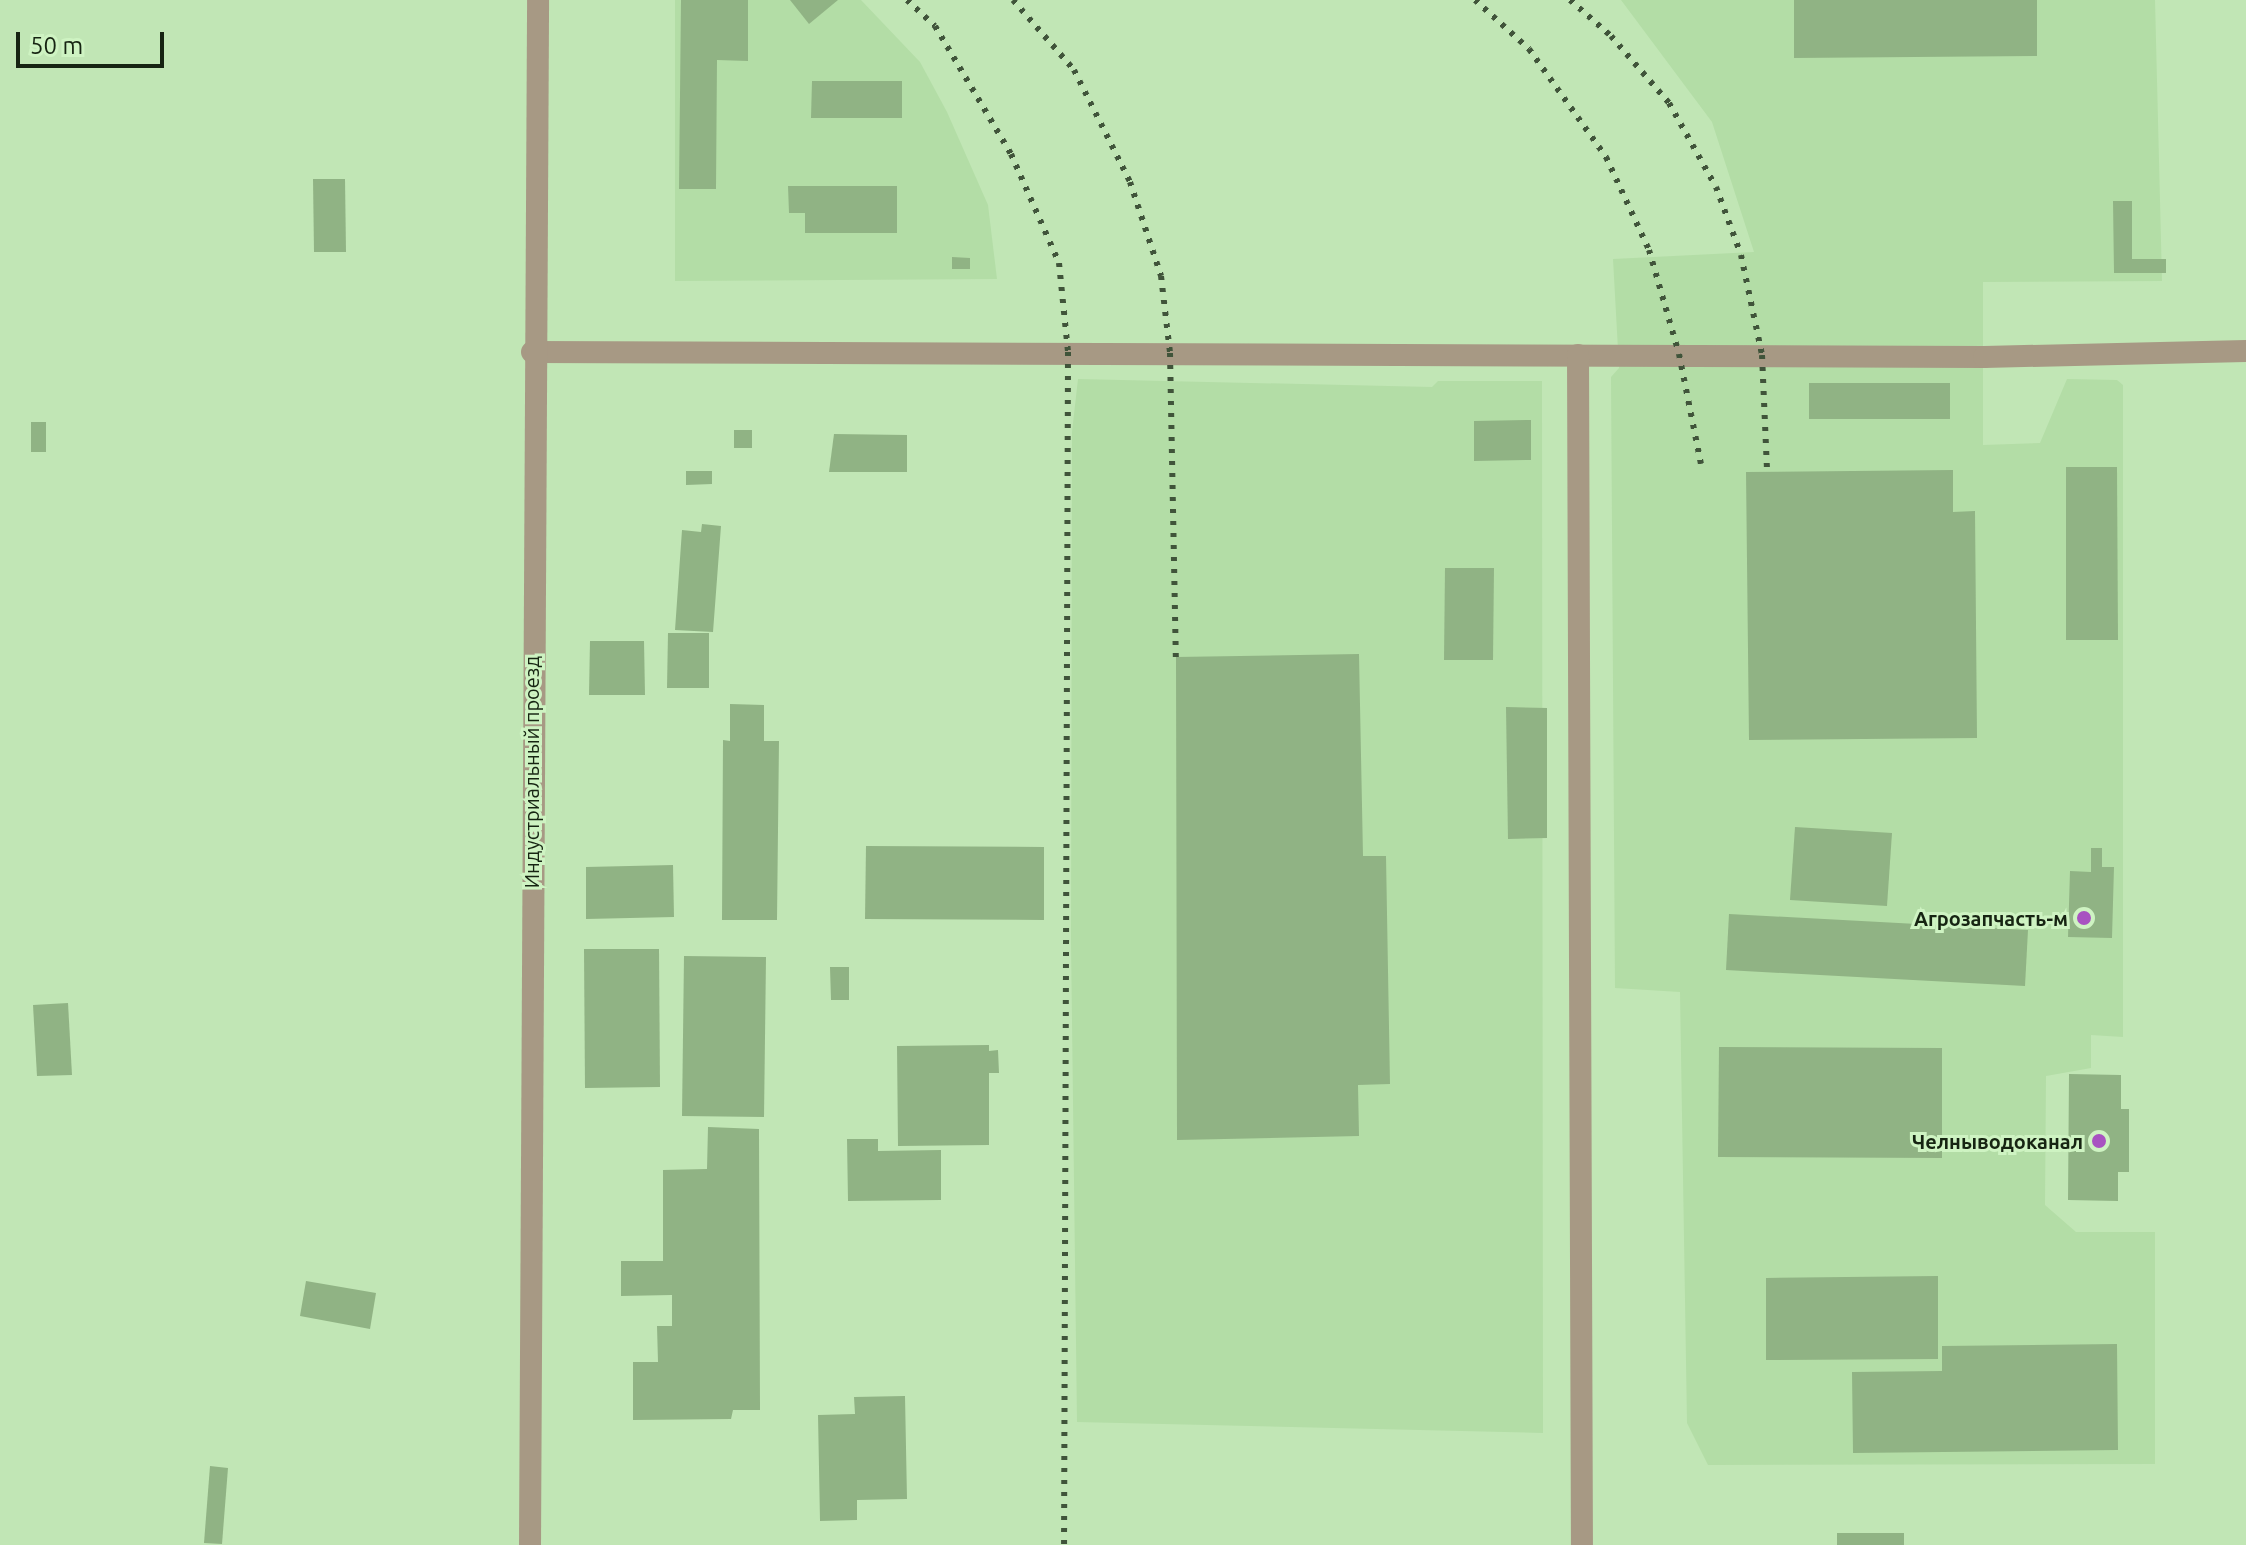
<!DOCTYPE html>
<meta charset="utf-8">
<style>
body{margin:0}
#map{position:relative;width:2246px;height:1545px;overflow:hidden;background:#c1e6b5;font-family:Ubuntu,sans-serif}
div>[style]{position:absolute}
.built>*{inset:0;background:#b3dda6}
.building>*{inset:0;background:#90b384}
.minor>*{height:22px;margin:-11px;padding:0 11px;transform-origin:11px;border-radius:11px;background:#a79984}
.rail>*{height:6px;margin-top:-3px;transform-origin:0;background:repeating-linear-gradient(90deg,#40543a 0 4px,transparent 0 12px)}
.dots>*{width:22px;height:22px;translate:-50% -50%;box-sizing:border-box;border:4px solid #cef3c2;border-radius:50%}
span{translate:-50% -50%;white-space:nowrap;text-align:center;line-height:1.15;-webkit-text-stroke:6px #cef3c2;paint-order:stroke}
.street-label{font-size:20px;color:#162412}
.poi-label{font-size:20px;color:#162412;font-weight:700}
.right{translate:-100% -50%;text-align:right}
.scale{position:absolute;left:16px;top:32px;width:148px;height:36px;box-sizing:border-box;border:4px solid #162412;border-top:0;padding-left:10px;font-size:24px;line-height:28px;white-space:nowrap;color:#162412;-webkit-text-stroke:6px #cef3c2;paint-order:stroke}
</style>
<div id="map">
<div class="built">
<div style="clip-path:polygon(675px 0,861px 0,920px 62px,947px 112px,988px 205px,997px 279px,675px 281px)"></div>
<div style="clip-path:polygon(1621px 0,2155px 0,2162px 281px,1983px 282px,1983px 445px,2040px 443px,2067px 379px,2117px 380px,2123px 385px,2123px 1037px,2091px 1035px,2091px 1068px,2046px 1076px,2045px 1205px,2076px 1232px,2155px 1232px,2155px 1464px,1708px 1465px,1687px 1423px,1680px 992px,1615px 988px,1611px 377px,1619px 368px,1613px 259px,1754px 252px,1712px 122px)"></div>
<div style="clip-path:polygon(1078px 379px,1432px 387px,1438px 381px,1542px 381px,1543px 1433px,1077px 1422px,1071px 941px,1072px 432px)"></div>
</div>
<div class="building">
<div style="clip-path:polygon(681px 0,748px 0,748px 61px,717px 60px,716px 189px,679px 189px)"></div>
<div style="clip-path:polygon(790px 0,838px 0,809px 24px)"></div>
<div style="clip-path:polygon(1794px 0,2037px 0,2037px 56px,1794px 58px)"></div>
<div style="clip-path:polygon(812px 81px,902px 81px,902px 118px,811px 118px)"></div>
<div style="clip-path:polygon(313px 179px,345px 179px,346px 252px,314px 252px)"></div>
<div style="clip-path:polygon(788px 186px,897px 186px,897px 233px,805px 233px,805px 213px,789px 213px)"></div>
<div style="clip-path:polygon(2113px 201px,2132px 201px,2132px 259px,2166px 259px,2166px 273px,2114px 273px)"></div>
<div style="clip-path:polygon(952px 257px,970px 258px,970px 269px,952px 269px)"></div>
<div style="clip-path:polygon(1809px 383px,1950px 383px,1950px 419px,1809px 419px)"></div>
<div style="clip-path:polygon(1531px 420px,1531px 460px,1474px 461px,1474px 421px)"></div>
<div style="clip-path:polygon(31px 422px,46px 422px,46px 452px,31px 452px)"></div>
<div style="clip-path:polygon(734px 430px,752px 430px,752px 448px,734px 448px)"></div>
<div style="clip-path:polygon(834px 434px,907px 435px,907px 472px,829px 472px)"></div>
<div style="clip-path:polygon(2066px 467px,2117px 467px,2118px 640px,2066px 640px)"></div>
<div style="clip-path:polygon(1953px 470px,1953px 512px,1975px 511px,1977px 738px,1749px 740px,1746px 472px)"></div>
<div style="clip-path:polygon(686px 471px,712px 471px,712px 484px,686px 485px)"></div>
<div style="clip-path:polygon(702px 524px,721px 526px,713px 632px,675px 630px,682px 530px,701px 532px)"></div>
<div style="clip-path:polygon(1445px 568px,1494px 568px,1493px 660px,1444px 660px)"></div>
<div style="clip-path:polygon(668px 633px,709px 633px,709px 688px,667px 688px)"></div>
<div style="clip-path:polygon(590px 641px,644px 641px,645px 695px,589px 695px)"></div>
<div style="clip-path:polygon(1359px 654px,1363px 856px,1386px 856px,1390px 1084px,1358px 1085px,1359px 1136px,1177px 1140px,1176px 657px)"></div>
<div style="clip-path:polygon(730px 704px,764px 705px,764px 741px,779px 741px,777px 920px,722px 920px,723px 740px,730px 741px)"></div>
<div style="clip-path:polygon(1506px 707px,1547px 708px,1547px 838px,1508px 839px)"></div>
<div style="clip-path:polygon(1795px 827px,1892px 833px,1887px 906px,1790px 900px)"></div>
<div style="clip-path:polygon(866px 846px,1044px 847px,1044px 920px,865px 919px)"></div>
<div style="clip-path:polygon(2091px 848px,2102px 848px,2102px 867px,2114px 867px,2112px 938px,2068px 937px,2070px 871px,2091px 872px)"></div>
<div style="clip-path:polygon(673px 865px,674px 917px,586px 919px,586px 867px)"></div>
<div style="clip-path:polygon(1729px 914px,2028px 930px,2025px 986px,1726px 970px)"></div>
<div style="clip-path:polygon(584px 949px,659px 949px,660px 1087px,585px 1088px)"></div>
<div style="clip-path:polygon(684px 956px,766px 957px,764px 1117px,682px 1116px)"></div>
<div style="clip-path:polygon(830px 967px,849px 967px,849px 1000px,831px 1000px)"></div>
<div style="clip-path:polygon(68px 1003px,72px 1075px,37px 1076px,33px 1005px)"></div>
<div style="clip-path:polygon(989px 1045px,989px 1051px,998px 1050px,999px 1073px,989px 1073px,989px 1145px,898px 1146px,897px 1046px)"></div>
<div style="clip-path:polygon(1719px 1047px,1942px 1048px,1942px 1158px,1718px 1157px)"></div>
<div style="clip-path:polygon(2069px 1074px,2121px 1075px,2121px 1109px,2129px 1109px,2129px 1172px,2118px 1172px,2118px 1201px,2068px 1200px)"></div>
<div style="clip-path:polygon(708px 1127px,759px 1129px,760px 1410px,733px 1410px,731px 1419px,633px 1420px,633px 1362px,658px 1362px,657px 1326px,672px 1326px,672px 1295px,621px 1296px,621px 1261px,663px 1261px,663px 1170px,707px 1169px)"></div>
<div style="clip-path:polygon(847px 1139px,878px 1139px,878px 1151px,941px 1150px,941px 1200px,848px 1201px)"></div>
<div style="clip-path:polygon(1938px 1276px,1938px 1359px,1766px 1360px,1766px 1278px)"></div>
<div style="clip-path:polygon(306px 1281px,376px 1293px,370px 1329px,300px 1316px)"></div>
<div style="clip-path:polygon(2117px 1344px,2118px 1450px,1853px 1453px,1852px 1372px,1942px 1371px,1942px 1346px)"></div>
<div style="clip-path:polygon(905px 1396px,907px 1499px,857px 1500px,857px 1520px,820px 1521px,818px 1415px,855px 1414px,854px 1397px)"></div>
<div style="clip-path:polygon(210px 1466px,228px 1468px,222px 1544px,204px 1543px)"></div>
<div style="clip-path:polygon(1837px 1533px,1904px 1533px,1904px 1545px,1837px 1545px)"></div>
</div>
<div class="minor">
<div style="left:532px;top:352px;width:1452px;rotate:0.2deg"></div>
<div style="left:1984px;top:357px;width:262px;rotate:-1.3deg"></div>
<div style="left:1578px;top:355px;width:1190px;rotate:89.81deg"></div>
<div style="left:530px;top:1545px;width:1545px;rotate:-89.7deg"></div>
</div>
<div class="rail">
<div style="left:907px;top:0;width:38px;rotate:43deg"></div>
<div style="left:935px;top:26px;width:149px;rotate:59.3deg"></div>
<div style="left:1011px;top:154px;width:119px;rotate:66.2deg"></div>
<div style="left:1059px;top:263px;width:89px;rotate:84.2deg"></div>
<div style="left:1068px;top:352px;width:1193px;rotate:90.19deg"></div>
<div style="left:1013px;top:0;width:93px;rotate:48.9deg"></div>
<div style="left:1074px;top:70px;width:125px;rotate:63.4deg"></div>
<div style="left:1130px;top:182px;width:99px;rotate:71.7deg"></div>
<div style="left:1161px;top:276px;width:78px;rotate:83.3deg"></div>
<div style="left:1170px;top:353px;width:304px;rotate:88.9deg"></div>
<div style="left:1475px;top:0;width:73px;rotate:42.2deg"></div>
<div style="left:1529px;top:49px;width:133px;rotate:54.5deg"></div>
<div style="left:1606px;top:157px;width:102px;rotate:65.2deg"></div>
<div style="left:1649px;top:250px;width:108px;rotate:73.9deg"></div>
<div style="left:1679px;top:354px;width:112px;rotate:78.7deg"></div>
<div style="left:1570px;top:0;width:55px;rotate:41.3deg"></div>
<div style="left:1611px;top:36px;width:89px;rotate:49.1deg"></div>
<div style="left:1669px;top:103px;width:96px;rotate:60.8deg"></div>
<div style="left:1716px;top:187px;width:72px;rotate:69.8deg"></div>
<div style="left:1741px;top:255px;width:102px;rotate:78.1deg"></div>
<div style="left:1762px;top:355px;width:115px;rotate:87.5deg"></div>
</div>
<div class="dots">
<div style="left:2084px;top:918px;background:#a853c1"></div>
<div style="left:2099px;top:1141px;background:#a853c1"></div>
</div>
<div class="street-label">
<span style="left:531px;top:772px;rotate:-90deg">Индустриальный проезд</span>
</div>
<div class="poi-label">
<span class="right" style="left:2068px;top:918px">Агрозапчасть-м</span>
<span class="right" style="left:2083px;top:1141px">Челныводоканал</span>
</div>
<div class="scale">50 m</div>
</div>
